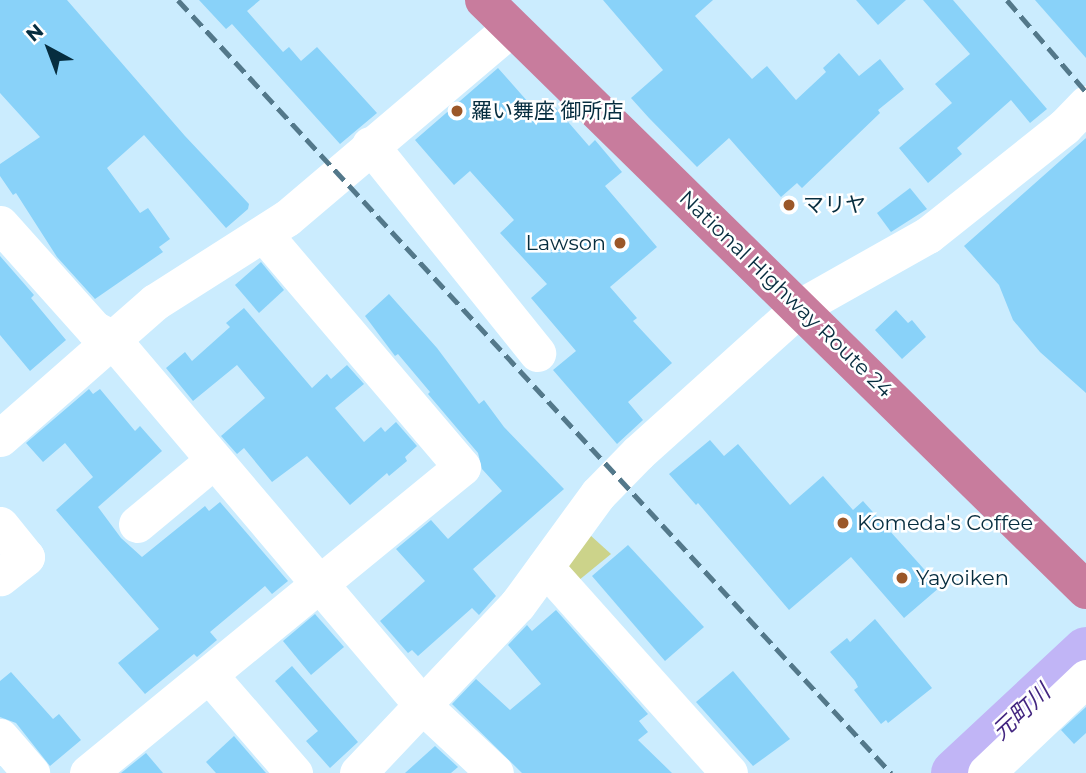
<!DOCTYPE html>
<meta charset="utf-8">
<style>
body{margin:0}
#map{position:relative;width:1086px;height:773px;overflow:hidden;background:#cbecfe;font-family:Montserrat,"Noto Sans JP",sans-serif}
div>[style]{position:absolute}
.green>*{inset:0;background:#ccd38a}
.river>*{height:49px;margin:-24.5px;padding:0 24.5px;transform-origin:24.5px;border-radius:24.5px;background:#c1b5f6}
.building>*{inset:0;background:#89d2f9}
.minor>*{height:37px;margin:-18.5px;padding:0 18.5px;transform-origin:18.5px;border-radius:18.5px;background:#fff}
.highway>*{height:38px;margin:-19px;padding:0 19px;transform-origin:19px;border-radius:19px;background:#c87c9d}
.rail>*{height:5px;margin-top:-2.5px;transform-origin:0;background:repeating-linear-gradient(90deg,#53788a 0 14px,transparent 0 21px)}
.dots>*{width:19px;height:19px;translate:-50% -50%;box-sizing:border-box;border:4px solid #fff;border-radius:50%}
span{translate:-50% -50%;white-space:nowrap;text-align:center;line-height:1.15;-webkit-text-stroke:5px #fff;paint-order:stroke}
.poi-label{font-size:21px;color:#062d3f}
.left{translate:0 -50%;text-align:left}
.right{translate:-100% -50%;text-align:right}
.street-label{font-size:21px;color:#062d3f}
.water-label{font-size:23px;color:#432680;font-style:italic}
.north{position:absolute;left:14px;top:14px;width:70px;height:70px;-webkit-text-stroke:5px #fff;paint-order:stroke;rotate:319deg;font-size:19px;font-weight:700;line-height:28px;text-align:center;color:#062d3f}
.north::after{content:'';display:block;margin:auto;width:24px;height:32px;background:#062d3f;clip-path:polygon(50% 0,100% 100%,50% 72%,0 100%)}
</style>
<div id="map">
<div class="green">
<div style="clip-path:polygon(590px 535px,611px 554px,573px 585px,567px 570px,569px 555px)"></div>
</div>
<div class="river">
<div style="left:955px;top:773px;width:179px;rotate:-43deg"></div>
</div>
<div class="building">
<div style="clip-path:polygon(0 0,67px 0,185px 136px,249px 204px,248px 209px,226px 228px,144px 135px,107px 168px,140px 213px,148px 208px,170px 239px,159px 247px,163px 252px,95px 299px,57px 257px,16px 193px,13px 195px,0 176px,0 164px,40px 137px,0 93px)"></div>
<div style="clip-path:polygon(199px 0,260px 0,247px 11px,283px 52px,289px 47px,301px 61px,317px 47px,377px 113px,340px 144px,232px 24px,226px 29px)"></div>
<div style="clip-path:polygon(603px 0,713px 0,695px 16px,752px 79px,767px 66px,796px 100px,826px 72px,823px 68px,839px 53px,859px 76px,880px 59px,904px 89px,878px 110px,880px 113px,802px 188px,797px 183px,781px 197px,729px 138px,697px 167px,649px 118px,631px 98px,663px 70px)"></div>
<div style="clip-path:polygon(856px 0,906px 0,878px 25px)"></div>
<div style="clip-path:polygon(923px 0,953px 0,1047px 109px,1030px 123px,1011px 100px,957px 148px,962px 154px,928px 183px,899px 148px,952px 103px,935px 84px,970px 54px)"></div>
<div style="clip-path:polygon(1035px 0,1086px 0,1086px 58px)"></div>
<div style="clip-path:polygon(498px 68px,543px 119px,556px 108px,589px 146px,595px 140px,622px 172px,605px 186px,657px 247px,610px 287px,637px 318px,633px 321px,672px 363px,628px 402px,643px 420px,617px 444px,553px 370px,576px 351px,531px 298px,547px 284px,500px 233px,514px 220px,470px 171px,454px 185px,415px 140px)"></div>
<div style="clip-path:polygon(1086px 138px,1086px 393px,1040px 352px,1013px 320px,999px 285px,964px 246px)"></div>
<div style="clip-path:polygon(910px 188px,927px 209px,891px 232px,877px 213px)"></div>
<div style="clip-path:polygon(0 256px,34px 295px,31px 298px,66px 340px,30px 371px,0 335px)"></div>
<div style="clip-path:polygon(261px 262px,284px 290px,259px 313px,235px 285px)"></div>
<div style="clip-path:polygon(389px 294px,437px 348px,479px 404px,484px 400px,504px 427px,564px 489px,473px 569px,496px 596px,479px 615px,472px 608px,418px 656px,412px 650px,408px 653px,380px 621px,425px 581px,396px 549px,431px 520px,448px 539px,502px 491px,482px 469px,478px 453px,428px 394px,430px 392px,398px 354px,395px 356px,365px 316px)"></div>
<div style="clip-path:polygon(244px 308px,312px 388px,327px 374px,331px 379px,347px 365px,364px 384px,335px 408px,364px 442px,381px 427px,385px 432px,396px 422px,417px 446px,405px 457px,407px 461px,389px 476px,387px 473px,350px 505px,307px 456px,272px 482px,244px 448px,237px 454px,221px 436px,265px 398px,237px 365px,193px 401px,166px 368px,185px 352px,192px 361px,230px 327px,226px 323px)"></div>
<div style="clip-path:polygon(896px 310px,908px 323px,912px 320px,926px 337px,902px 359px,875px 330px)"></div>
<div style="clip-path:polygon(89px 389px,93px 394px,100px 389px,135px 431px,140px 426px,162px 451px,98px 507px,121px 538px,142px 557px,205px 506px,209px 511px,220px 502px,288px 581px,272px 594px,265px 586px,210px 632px,217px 640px,197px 657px,194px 654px,145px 694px,118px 663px,159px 629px,56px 510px,93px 477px,65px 443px,43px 462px,26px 443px)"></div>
<div style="clip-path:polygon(710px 440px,724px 456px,738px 444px,790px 505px,823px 476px,853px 510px,863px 501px,940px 587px,904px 618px,851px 557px,789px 610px,698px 503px,696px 505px,669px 474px)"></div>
<div style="clip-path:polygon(628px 545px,704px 627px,665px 661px,592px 576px)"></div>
<div style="clip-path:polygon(556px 610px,648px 714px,639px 721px,648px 732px,638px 740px,672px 773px,522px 773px,452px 704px,476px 679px,510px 710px,541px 684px,508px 645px,527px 625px,532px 631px)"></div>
<div style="clip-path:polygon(315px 614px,344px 647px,311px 675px,283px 641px)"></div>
<div style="clip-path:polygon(875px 619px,932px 688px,888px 723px,886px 720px,881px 724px,854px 690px,858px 687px,855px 681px,830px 652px,847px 638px,850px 642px)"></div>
<div style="clip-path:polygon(292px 666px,358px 742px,330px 768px,306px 741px,318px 731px,275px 681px)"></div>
<div style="clip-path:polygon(733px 671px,790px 739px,753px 766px,696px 702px)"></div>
<div style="clip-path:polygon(11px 672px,53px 719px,59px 714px,81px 740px,50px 766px,16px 723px,0 717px,0 681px)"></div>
<div style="clip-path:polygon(1086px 707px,1086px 733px,1074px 744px,1061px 730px)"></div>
<div style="clip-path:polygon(234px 736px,266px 773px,216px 773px,206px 762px)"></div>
<div style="clip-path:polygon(435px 746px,458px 767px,451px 773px,405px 773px)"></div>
<div style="clip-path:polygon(146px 753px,163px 773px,121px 773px)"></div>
</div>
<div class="minor">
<div style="left:370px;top:145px;width:267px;rotate:51.2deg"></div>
<div style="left:0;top:224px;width:141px;rotate:48.2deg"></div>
<div style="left:94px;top:329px;width:19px;rotate:28deg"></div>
<div style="left:111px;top:338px;width:480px;rotate:49.7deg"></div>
<div style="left:421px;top:704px;width:101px;rotate:43deg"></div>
<div style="left:0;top:438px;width:206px;rotate:-41.3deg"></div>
<div style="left:155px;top:302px;width:156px;rotate:-32.5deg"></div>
<div style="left:287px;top:218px;width:295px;rotate:-40.3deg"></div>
<div style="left:137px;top:524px;width:100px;rotate:-39.7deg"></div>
<div style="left:0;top:525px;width:41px;rotate:50.9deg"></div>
<div style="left:26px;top:557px;width:33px;rotate:142deg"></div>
<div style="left:545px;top:567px;width:276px;rotate:48.2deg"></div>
<div style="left:209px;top:675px;width:130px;rotate:49.1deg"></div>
<div style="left:0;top:737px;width:48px;rotate:49.3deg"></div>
<div style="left:88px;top:773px;width:483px;rotate:-39.3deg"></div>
<div style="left:462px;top:467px;width:306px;rotate:-130.4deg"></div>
<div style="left:358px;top:773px;width:231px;rotate:-46.6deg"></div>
<div style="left:517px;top:605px;width:137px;rotate:-53.9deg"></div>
<div style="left:598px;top:494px;width:57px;rotate:-45.7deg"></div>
<div style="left:638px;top:453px;width:218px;rotate:-42deg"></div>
<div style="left:800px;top:307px;width:147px;rotate:-29.4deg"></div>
<div style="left:928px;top:235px;width:174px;rotate:-38.5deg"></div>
<div style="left:1064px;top:127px;width:32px;rotate:-46deg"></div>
<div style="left:986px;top:773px;width:138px;rotate:-43.5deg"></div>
</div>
<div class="highway">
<div style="left:484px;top:0;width:843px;rotate:44.42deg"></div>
</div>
<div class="rail">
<div style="left:178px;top:0;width:1052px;rotate:47.31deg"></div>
<div style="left:1007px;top:0;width:121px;rotate:49.3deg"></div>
</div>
<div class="dots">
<div style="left:457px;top:111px;background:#9b5728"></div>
<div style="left:789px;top:205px;background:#9b5728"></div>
<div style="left:620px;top:243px;background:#9b5728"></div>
<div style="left:843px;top:523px;background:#9b5728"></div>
<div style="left:902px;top:578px;background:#9b5728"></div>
</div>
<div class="poi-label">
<span class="left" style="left:471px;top:111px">羅い舞座 御所店</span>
<span class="left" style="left:803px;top:205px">マリヤ</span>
<span class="right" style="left:606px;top:243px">Lawson</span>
<span class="left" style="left:857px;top:523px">Komeda's Coffee</span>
<span class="left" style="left:916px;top:578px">Yayoiken</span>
</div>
<div class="street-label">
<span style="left:786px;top:294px;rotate:44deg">National Highway Route 24</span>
</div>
<div class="water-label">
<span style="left:1021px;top:712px;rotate:-43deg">元町川</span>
</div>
<div class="north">N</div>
</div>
